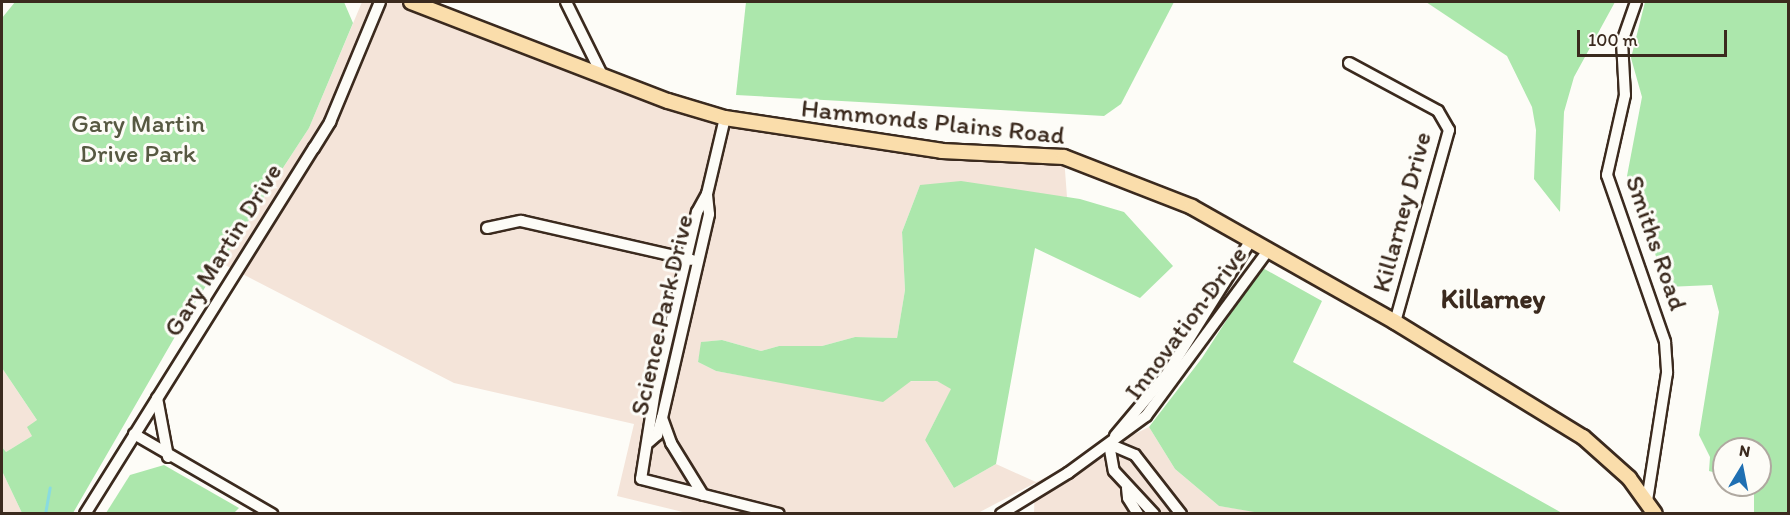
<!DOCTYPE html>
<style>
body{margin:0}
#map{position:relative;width:1790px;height:515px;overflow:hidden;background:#fdfcf7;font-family:Itim,sans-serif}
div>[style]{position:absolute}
.built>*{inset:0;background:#f4e4d9}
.green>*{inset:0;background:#ace7ac}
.stream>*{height:3px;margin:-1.5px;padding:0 1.5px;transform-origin:1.5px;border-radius:1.5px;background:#89dbe0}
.roads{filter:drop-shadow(2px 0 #3b2a1e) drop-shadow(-2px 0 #3b2a1e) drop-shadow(0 2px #3b2a1e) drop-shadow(0 -2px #3b2a1e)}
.minor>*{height:10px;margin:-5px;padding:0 5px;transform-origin:5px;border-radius:5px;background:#fdfcf7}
.major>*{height:14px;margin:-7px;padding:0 7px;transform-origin:7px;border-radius:7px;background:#faddab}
span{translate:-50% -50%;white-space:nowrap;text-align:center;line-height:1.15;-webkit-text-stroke:6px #fdfcf7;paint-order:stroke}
.street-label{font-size:26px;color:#3b2a1e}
.park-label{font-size:26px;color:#575942}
.neighbourhood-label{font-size:27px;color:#3b2a1e;font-weight:700}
.frame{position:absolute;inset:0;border:3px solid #3b2a1e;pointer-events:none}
.north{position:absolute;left:1712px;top:437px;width:60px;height:60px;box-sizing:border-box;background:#fdfcf7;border:2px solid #afa8a0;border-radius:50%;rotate:10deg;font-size:16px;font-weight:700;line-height:24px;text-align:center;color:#3b2a1e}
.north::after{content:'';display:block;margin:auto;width:21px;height:27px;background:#1f6fb2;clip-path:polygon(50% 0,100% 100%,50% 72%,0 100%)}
.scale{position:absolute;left:1577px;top:30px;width:150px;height:27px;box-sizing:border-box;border:3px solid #3b2a1e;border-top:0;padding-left:8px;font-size:18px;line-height:21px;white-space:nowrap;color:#3b2a1e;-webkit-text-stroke:4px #fdfcf7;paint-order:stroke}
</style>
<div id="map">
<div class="built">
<div style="clip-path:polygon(362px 2px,411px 2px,751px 125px,1064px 157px,1067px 197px,920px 185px,902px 232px,905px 290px,897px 338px,855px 337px,822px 346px,779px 346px,761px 351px,722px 340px,702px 342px,698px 362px,716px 371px,779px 382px,937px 381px,952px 388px,925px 440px,954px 488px,996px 464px,1036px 482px,1149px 427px,1175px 469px,1219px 506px,1266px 513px,1034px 513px,1035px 483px,978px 513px,687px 513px,617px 496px,634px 424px,454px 383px,221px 263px,309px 128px)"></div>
<div style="clip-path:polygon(2px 368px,37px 420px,32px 436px,6px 452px,2px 447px)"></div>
<div style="clip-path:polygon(2px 471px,22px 513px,2px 513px)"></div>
</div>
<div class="green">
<div style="clip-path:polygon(15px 2px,344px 2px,353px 23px,309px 128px,191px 309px,73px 513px,22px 513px,2px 471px,2px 447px,6px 452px,32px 436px,27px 427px,37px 420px,2px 368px,2px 18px)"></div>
<div style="clip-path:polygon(746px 2px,1174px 2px,1121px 104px,1104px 116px,736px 95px)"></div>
<div style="clip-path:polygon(1426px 2px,1615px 2px,1574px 77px,1564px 112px,1560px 212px,1534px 179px,1536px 130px,1532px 107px,1507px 56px)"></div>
<div style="clip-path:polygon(1645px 2px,1788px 2px,1788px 513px,1754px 513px,1754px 490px,1744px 485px,1760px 485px,1760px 449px,1724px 449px,1724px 475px,1709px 471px,1710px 457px,1699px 435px,1719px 312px,1712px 285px,1667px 287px,1627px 176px,1642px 97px,1631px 58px)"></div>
<div style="clip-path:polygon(961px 181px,1080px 199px,1124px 212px,1173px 266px,1140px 298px,1035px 248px,996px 464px,954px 488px,925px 440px,951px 389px,937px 381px,911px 381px,883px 402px,716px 371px,698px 362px,701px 342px,722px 340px,761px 351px,779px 346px,822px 346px,855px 337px,897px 338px,905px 290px,902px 232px,920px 185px)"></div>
<div style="clip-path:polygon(1261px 267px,1322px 301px,1293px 362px,1562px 513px,1266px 514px,1219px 506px,1175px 469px,1149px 427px,1202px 358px)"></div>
<div style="clip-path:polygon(164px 465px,239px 508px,233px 514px,106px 513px,130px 475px)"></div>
</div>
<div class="stream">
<div style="left:45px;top:514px;width:27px;rotate:-80deg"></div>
</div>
<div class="roads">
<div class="minor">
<div style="left:566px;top:2px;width:84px;rotate:63.7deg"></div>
<div style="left:1636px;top:2px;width:42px;rotate:109.3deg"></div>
<div style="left:1622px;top:42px;width:53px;rotate:86.8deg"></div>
<div style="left:1625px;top:95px;width:82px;rotate:102.7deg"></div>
<div style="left:1607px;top:175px;width:177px;rotate:70.8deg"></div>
<div style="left:1665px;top:342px;width:31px;rotate:86deg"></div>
<div style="left:1667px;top:373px;width:130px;rotate:98.9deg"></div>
<div style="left:1349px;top:63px;width:101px;rotate:28.3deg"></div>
<div style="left:1438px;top:111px;width:22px;rotate:60deg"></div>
<div style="left:1449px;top:130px;width:199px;rotate:105.7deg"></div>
<div style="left:707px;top:194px;width:21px;rotate:119deg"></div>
<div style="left:697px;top:212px;width:184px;rotate:103.2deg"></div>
<div style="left:655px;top:391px;width:89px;rotate:99deg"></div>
<div style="left:641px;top:479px;width:142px;rotate:14.2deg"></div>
<div style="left:487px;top:228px;width:35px;rotate:-12deg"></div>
<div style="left:521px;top:221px;width:175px;rotate:12.8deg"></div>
<div style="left:157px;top:398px;width:60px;rotate:79.4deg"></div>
<div style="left:662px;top:418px;width:27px;rotate:70deg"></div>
<div style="left:671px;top:443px;width:61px;rotate:58.4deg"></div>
<div style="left:134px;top:434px;width:160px;rotate:30.1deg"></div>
<div style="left:1115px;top:436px;width:81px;rotate:-50deg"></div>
<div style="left:1167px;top:374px;width:158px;rotate:-57.9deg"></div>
<div style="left:649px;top:442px;width:11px;rotate:-41deg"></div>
<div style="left:657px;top:435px;width:18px;rotate:-74deg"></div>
<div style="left:662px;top:418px;width:209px;rotate:-77deg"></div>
<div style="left:709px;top:214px;width:20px;rotate:-96deg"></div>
<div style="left:707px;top:194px;width:78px;rotate:-76.7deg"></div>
<div style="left:1109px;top:444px;width:28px;rotate:23deg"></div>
<div style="left:1135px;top:455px;width:75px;rotate:52.1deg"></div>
<div style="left:1109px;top:444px;width:27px;rotate:80deg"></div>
<div style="left:1114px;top:471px;width:59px;rotate:47.1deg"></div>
<div style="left:1127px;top:488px;width:10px;rotate:84deg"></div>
<div style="left:1128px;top:498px;width:19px;rotate:58deg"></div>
<div style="left:85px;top:514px;width:432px;rotate:-58deg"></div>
<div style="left:314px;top:148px;width:31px;rotate:-58deg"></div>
<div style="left:330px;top:122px;width:130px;rotate:-67.4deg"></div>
<div style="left:1001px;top:514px;width:79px;rotate:-31.5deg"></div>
<div style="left:1068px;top:473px;width:97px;rotate:-36.2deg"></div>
<div style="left:1146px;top:416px;width:207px;rotate:-53.6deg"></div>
</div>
<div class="major">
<div style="left:411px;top:2px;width:275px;rotate:21.1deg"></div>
<div style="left:668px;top:101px;width:59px;rotate:16.6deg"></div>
<div style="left:725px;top:118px;width:219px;rotate:8.6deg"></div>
<div style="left:942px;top:151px;width:122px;rotate:2.8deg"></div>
<div style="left:1064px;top:157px;width:137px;rotate:21.3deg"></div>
<div style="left:1192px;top:207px;width:233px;rotate:29.5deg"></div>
<div style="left:1395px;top:322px;width:220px;rotate:31.5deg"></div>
<div style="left:1583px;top:437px;width:62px;rotate:41.7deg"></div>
<div style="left:1629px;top:478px;width:44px;rotate:54.2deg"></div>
</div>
</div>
<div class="street-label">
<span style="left:933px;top:122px;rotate:6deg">Hammonds Plains Road</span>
<span style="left:1402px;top:212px;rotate:-75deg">Killarney Drive</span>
<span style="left:1656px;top:243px;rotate:71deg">Smiths Road</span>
<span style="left:223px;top:250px;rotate:-58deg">Gary Martin Drive</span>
<span style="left:662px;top:315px;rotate:-77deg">Science Park Drive</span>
<span style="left:1186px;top:323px;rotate:-53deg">Innovation Drive</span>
</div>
<div class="park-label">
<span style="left:138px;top:139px">Gary Martin<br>Drive Park</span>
</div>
<div class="neighbourhood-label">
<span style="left:1493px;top:299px">Killarney</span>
</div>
<div class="frame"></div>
<div class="north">N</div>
<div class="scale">100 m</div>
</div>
